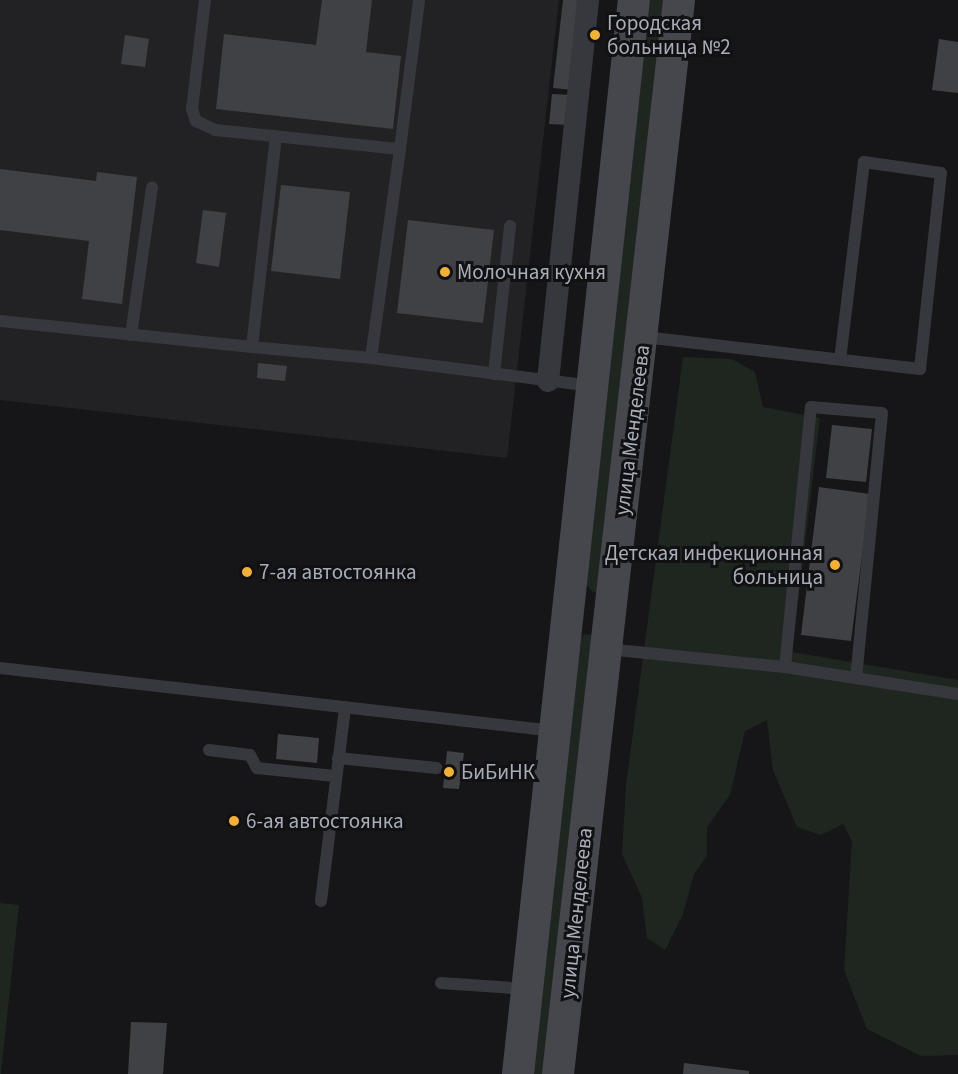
<!DOCTYPE html>
<meta charset="utf-8">
<style>
body{margin:0}
#map{position:relative;width:958px;height:1074px;overflow:hidden;background:#161618;font-family:"Source Sans 3",sans-serif}
div>[style]{position:absolute}
.built>*{inset:0;background:#222225}
.green>*{inset:0;background:#1e261f}
.building>*{inset:0;background:#404145}
.lane>*{height:12px;margin:-6px;padding:0 6px;transform-origin:6px;border-radius:6px;background:#37383d}
.street>*{height:22px;margin:-11px;padding:0 11px;transform-origin:11px;border-radius:11px;background:#37383d}
.secondary>*{height:32px;margin:-16px;padding:0 16px;transform-origin:16px;border-radius:16px;background:#45474d}
.dots>*{width:16px;height:16px;translate:-50% -50%;box-sizing:border-box;border:3px solid #111113;border-radius:50%}
span{translate:-50% -50%;white-space:nowrap;text-align:center;line-height:1.15;-webkit-text-stroke:6px #111113;paint-order:stroke}
.poi-label{font-size:21px;color:#a8adb8}
.left{translate:0 -50%;text-align:left}
.right{translate:-100% -50%;text-align:right}
.street-label{font-size:21px;color:#a8adb8}
</style>
<div id="map">
<div class="built">
<div style="clip-path:polygon(0 0,559px 0,507px 458px,0 400px)"></div>
</div>
<div class="green">
<div style="clip-path:polygon(650px 0,668px 0,599px 591px,593px 592px,585px 583px)"></div>
<div style="clip-path:polygon(683px 357px,732px 359px,755px 372px,763px 407px,820px 418px,792px 652px,958px 680px,958px 1055px,921px 1056px,867px 1029px,844px 970px,852px 841px,843px 824px,821px 835px,797px 827px,773px 770px,767px 720px,745px 731px,730px 795px,707px 827px,707px 856px,694px 874px,683px 914px,665px 950px,647px 938px,642px 898px,622px 854px,626px 785px)"></div>
<div style="clip-path:polygon(585px 634px,593px 635px,547px 1074px,531px 1074px,580px 639px)"></div>
<div style="clip-path:polygon(0 903px,19px 905px,1px 1074px,0 1074px)"></div>
</div>
<div class="building">
<div style="clip-path:polygon(322px 0,372px 0,366px 52px,401px 56px,393px 129px,216px 109px,224px 34px,316px 45px)"></div>
<div style="clip-path:polygon(563px 0,584px 0,573px 90px,553px 88px)"></div>
<div style="clip-path:polygon(125px 35px,149px 39px,145px 67px,121px 64px)"></div>
<div style="clip-path:polygon(939px 39px,958px 42px,958px 93px,932px 90px)"></div>
<div style="clip-path:polygon(552px 94px,572px 95px,569px 125px,549px 124px)"></div>
<div style="clip-path:polygon(0 169px,96px 181px,97px 172px,137px 177px,122px 304px,82px 299px,89px 241px,0 230px)"></div>
<div style="clip-path:polygon(281px 185px,350px 192px,340px 279px,271px 271px)"></div>
<div style="clip-path:polygon(203px 210px,226px 213px,219px 267px,196px 263px)"></div>
<div style="clip-path:polygon(408px 220px,494px 230px,483px 323px,397px 313px)"></div>
<div style="clip-path:polygon(258px 363px,287px 366px,285px 381px,257px 378px)"></div>
<div style="clip-path:polygon(832px 425px,872px 429px,866px 482px,826px 478px)"></div>
<div style="clip-path:polygon(819px 487px,870px 494px,851px 641px,801px 635px)"></div>
<div style="clip-path:polygon(278px 734px,319px 738px,317px 763px,276px 759px)"></div>
<div style="clip-path:polygon(447px 751px,464px 753px,459px 789px,443px 788px)"></div>
<div style="clip-path:polygon(131px 1022px,167px 1023px,163px 1074px,128px 1074px)"></div>
<div style="clip-path:polygon(684px 1063px,749px 1071px,749px 1074px,683px 1074px)"></div>
</div>
<div class="lane">
<div style="left:205px;top:0;width:110px;rotate:96.8deg"></div>
<div style="left:192px;top:109px;width:13px;rotate:72deg"></div>
<div style="left:196px;top:121px;width:21px;rotate:25deg"></div>
<div style="left:215px;top:130px;width:186px;rotate:5.9deg"></div>
<div style="left:400px;top:149px;width:211px;rotate:97.9deg"></div>
<div style="left:371px;top:358px;width:223px;rotate:7.2deg"></div>
<div style="left:276px;top:136px;width:212px;rotate:96.5deg"></div>
<div style="left:252px;top:347px;width:120px;rotate:5.3deg"></div>
<div style="left:400px;top:149px;width:150px;rotate:-82.7deg"></div>
<div style="left:0;top:321px;width:253px;rotate:5.9deg"></div>
<div style="left:131px;top:335px;width:149px;rotate:-81.9deg"></div>
<div style="left:644px;top:337px;width:278px;rotate:6.6deg"></div>
<div style="left:920px;top:369px;width:197px;rotate:-83.9deg"></div>
<div style="left:941px;top:173px;width:78px;rotate:-171.9deg"></div>
<div style="left:864px;top:162px;width:198px;rotate:96.9deg"></div>
<div style="left:494px;top:374px;width:149px;rotate:-83.8deg"></div>
<div style="left:607px;top:649px;width:179px;rotate:5.8deg"></div>
<div style="left:785px;top:667px;width:175px;rotate:8.9deg"></div>
<div style="left:785px;top:667px;width:261px;rotate:-84.3deg"></div>
<div style="left:811px;top:407px;width:71px;rotate:4.8deg"></div>
<div style="left:882px;top:413px;width:266px;rotate:95.6deg"></div>
<div style="left:0;top:668px;width:558px;rotate:6.49deg"></div>
<div style="left:209px;top:750px;width:41px;rotate:7deg"></div>
<div style="left:250px;top:755px;width:15px;rotate:62deg"></div>
<div style="left:257px;top:768px;width:78px;rotate:5.9deg"></div>
<div style="left:338px;top:758px;width:99px;rotate:5.8deg"></div>
<div style="left:321px;top:901px;width:195px;rotate:-82.9deg"></div>
<div style="left:441px;top:983px;width:85px;rotate:4deg"></div>
</div>
<div class="street">
<div style="left:548px;top:381px;width:383px;rotate:-84deg"></div>
</div>
<div class="secondary">
<div style="left:518px;top:1074px;width:1080px;rotate:-83.84deg"></div>
<div style="left:558px;top:1074px;width:1081px;rotate:-83.57deg"></div>
</div>
<div class="dots">
<div style="left:595px;top:35px;background:#f2b134"></div>
<div style="left:445px;top:272px;background:#f2b134"></div>
<div style="left:835px;top:565px;background:#f2b134"></div>
<div style="left:247px;top:572px;background:#f2b134"></div>
<div style="left:449px;top:772px;background:#f2b134"></div>
<div style="left:234px;top:821px;background:#f2b134"></div>
</div>
<div class="poi-label">
<span class="left" style="left:607px;top:35px">Городская<br>больница №2</span>
<span class="left" style="left:457px;top:272px">Молочная кухня</span>
<span class="right" style="left:823px;top:565px">Детская инфекционная<br>больница</span>
<span class="left" style="left:259px;top:572px">7-ая автостоянка</span>
<span class="left" style="left:461px;top:772px">БиБиНК</span>
<span class="left" style="left:246px;top:821px">6-ая автостоянка</span>
</div>
<div class="street-label">
<span style="left:632px;top:430px;rotate:-83deg">улица Менделеева</span>
<span style="left:576px;top:913px;rotate:-84deg">улица Менделеева</span>
</div>
</div>
